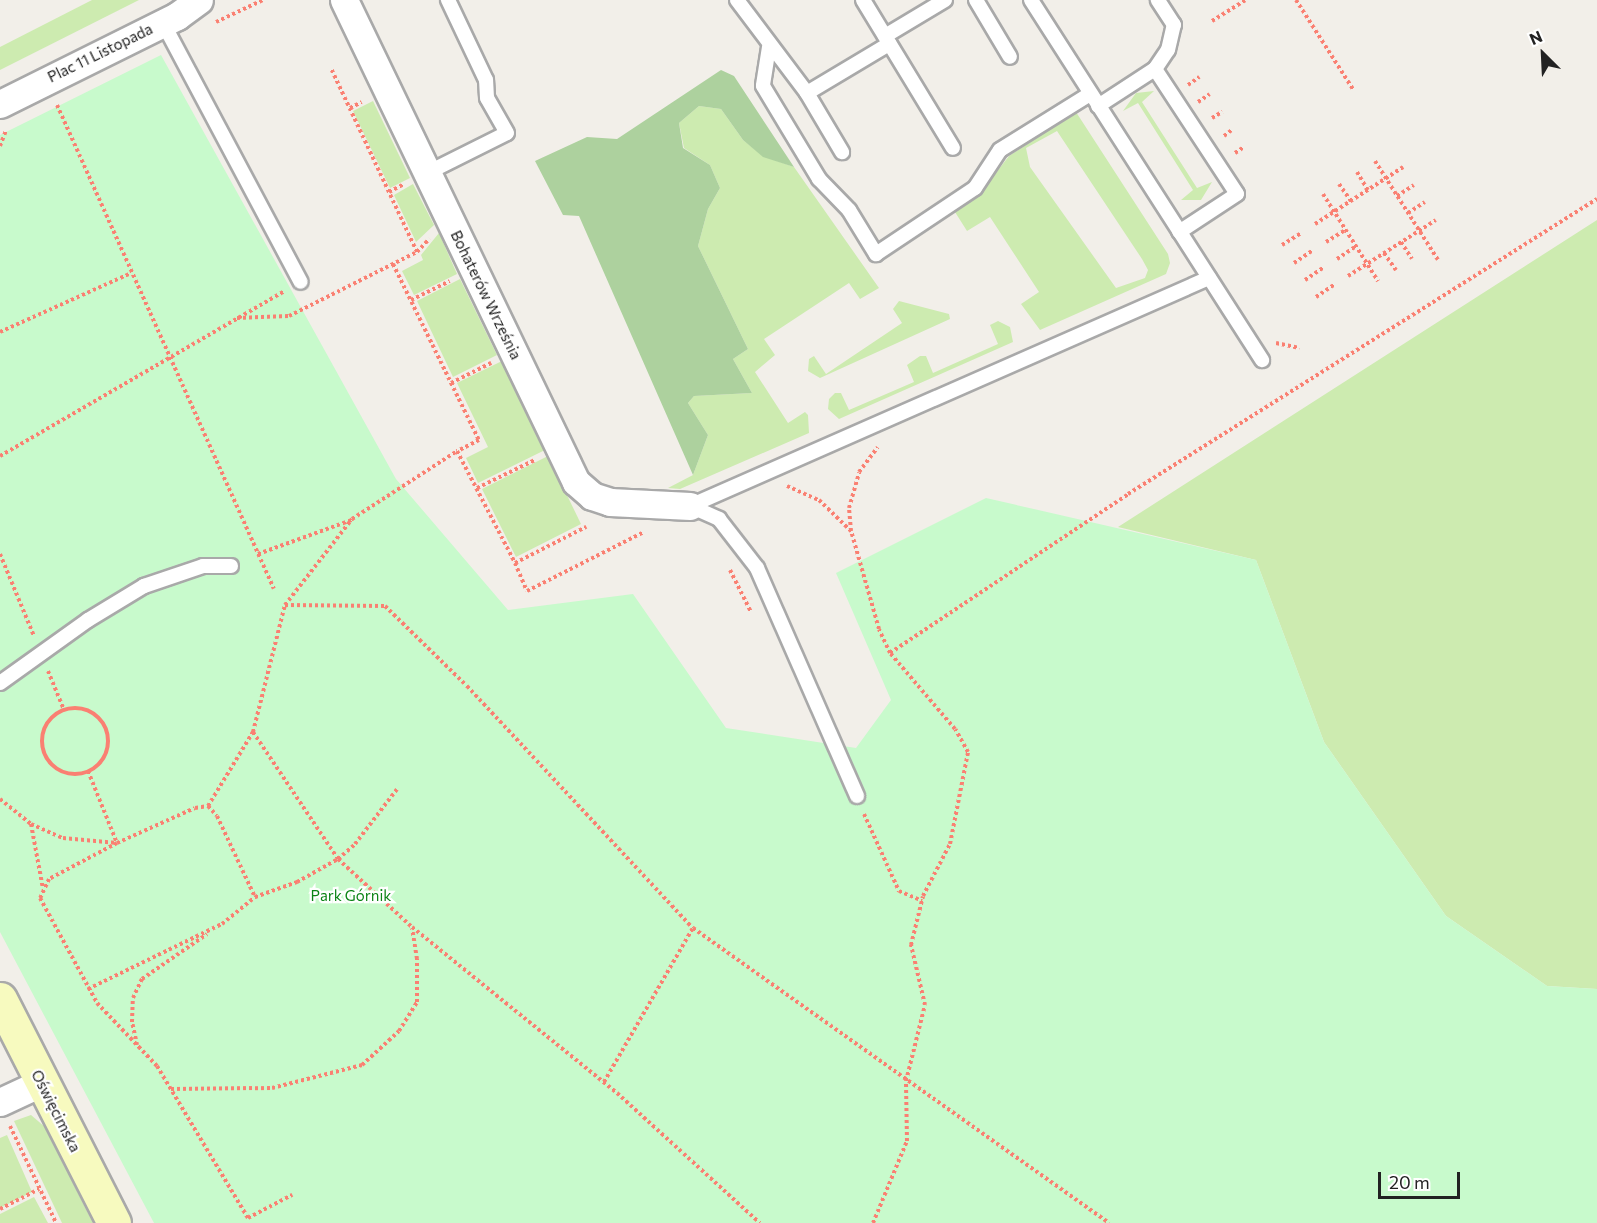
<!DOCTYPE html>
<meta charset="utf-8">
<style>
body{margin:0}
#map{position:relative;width:1597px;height:1223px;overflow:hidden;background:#f2efe9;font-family:Commissioner,sans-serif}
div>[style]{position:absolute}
.grass>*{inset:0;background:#cdebb0}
.forest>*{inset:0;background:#add19e}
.park>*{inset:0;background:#c8facc}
.path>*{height:4px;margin-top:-2px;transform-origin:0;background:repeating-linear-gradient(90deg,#fa8072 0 3px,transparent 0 6px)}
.path>.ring{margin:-2px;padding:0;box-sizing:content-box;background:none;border:4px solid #fa8072;border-radius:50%}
.roads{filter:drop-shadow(2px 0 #a9a9a9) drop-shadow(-2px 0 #a9a9a9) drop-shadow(0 2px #a9a9a9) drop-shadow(0 -2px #a9a9a9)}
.lane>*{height:14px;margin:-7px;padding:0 7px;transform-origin:7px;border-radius:7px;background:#fff}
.street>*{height:27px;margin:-13.5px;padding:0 13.5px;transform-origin:13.5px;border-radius:13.5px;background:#fff}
.secondary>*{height:33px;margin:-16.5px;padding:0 16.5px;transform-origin:16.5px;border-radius:16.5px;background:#f7fabf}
span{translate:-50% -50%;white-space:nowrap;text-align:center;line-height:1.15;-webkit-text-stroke:4.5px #fff;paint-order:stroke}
.street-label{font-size:15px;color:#222}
.park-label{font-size:15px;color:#0c8416}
.north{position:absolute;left:1513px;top:24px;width:60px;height:60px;-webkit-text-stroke:4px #fff;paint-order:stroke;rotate:336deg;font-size:16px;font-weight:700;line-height:24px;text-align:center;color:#222}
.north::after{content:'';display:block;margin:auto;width:21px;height:27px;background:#222;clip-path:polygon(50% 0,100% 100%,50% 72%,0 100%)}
.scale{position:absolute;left:1378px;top:1172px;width:82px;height:27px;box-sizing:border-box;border:3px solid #222;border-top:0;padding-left:8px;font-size:18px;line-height:21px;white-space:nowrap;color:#222;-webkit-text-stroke:4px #fff;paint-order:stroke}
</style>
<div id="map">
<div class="grass">
<div style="clip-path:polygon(92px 0,139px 0,0 70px,0 47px)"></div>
<div style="clip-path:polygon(1154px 91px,1142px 102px,1197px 188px,1212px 182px,1201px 200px,1181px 200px,1193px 190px,1138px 103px,1123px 111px,1136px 93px)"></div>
<div style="clip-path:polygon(373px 101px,410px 178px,390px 188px,353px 111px)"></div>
<div style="clip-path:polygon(699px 106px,721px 109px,743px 140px,763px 156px,794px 167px,879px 288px,860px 299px,849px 283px,764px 339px,775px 355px,755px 372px,788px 423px,805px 412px,808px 415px,809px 433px,680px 489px,668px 488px,693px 475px,708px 435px,688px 403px,694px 396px,752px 393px,733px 359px,748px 349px,698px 246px,708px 209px,720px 188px,710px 165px,684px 148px,679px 123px)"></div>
<div style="clip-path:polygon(evenodd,1076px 112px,1168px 254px,1170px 263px,1166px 274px,1040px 330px,1021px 304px,1039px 292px,990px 217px,967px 231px,955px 212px,985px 187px,1009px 156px,1076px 112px,1057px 131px,1142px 259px,1148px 270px,1145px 278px,1116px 288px,1030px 167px,1026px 148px,1057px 131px)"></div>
<div style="clip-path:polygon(413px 184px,434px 225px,416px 242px,394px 195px)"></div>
<div style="clip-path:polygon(1597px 220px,1597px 989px,1547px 986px,1446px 916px,1324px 742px,1256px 560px,1118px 527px)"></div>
<div style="clip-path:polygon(439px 233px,457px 274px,414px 295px,402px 271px,423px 260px,421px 255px)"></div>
<div style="clip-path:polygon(460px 279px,497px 355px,453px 377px,417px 301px)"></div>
<div style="clip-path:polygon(899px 301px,949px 314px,950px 319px,820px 378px,808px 371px,809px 359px,814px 356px,826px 374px,902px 323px,893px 309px)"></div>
<div style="clip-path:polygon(998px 321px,1010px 327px,1013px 342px,839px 419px,828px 409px,829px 399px,835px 393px,841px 393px,849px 410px,914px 382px,907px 365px,920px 356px,926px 356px,933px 373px,998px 344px,990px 325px)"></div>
<div style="clip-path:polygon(502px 361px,545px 450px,478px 483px,466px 458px,488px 447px,457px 383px)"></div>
<div style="clip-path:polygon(548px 456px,581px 524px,516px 557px,482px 489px)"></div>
<div style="clip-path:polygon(31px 1115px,45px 1127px,93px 1223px,62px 1223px,14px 1121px)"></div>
<div style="clip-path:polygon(7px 1135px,32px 1192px,0 1208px,0 1138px)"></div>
<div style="clip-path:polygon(34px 1197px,48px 1223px,0 1223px,0 1214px)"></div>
</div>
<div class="forest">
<div style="clip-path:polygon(721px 70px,734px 76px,794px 167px,763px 157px,743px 140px,721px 109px,699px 106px,679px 123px,683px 148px,710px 165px,720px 188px,708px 209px,698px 246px,748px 349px,733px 359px,752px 393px,694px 396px,688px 403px,708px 435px,693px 475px,579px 216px,563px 215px,535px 161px,587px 137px,617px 139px)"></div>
</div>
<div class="park">
<div style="clip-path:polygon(161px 55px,396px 479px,508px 610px,633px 594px,726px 728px,856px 748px,891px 700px,836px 573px,986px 498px,1256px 560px,1324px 742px,1446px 916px,1547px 986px,1597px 989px,1597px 1223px,154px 1223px,0 932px,0 135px)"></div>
</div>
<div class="path">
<div style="left:1296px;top:0;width:106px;rotate:57.4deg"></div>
<div style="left:1212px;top:21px;width:39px;rotate:-32deg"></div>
<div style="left:216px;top:22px;width:52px;rotate:-25.1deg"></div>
<div style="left:1188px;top:85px;width:14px;rotate:-36deg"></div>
<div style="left:1198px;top:102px;width:14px;rotate:-34deg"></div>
<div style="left:57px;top:105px;width:530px;rotate:65.85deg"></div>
<div style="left:350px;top:108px;width:13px;rotate:-27deg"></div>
<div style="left:1212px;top:118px;width:12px;rotate:-31deg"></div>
<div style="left:1224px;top:136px;width:11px;rotate:-38deg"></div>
<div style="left:0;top:146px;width:17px;rotate:-69deg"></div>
<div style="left:1235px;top:153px;width:11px;rotate:-34deg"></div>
<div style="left:1375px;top:161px;width:117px;rotate:57.5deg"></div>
<div style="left:1357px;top:172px;width:21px;rotate:59deg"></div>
<div style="left:1339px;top:184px;width:21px;rotate:55deg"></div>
<div style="left:389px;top:192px;width:17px;rotate:-28deg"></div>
<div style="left:1323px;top:194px;width:103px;rotate:57.7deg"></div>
<div style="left:1397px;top:196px;width:20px;rotate:-33deg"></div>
<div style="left:1408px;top:213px;width:20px;rotate:-33deg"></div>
<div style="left:1315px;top:224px;width:105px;rotate:-32.9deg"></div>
<div style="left:1326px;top:242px;width:22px;rotate:-32deg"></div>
<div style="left:1401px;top:242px;width:20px;rotate:57deg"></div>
<div style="left:1282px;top:245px;width:22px;rotate:-32deg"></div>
<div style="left:417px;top:252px;width:18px;rotate:-47deg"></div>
<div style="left:1384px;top:253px;width:21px;rotate:55deg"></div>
<div style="left:1337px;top:259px;width:23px;rotate:-34deg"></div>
<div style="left:1294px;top:263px;width:22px;rotate:-34deg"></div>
<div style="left:393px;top:264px;width:196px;rotate:64deg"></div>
<div style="left:479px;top:440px;width:25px;rotate:153deg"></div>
<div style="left:457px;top:451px;width:126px;rotate:62.6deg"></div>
<div style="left:515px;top:563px;width:80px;rotate:-26.9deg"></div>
<div style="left:1348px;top:276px;width:104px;rotate:-32.5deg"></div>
<div style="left:1305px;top:280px;width:22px;rotate:-34deg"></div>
<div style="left:1316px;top:297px;width:22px;rotate:-34deg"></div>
<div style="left:411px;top:300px;width:43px;rotate:-26deg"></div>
<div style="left:237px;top:318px;width:52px;rotate:-2.2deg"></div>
<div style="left:289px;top:316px;width:143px;rotate:-26.6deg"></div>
<div style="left:417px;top:252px;width:203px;rotate:-115.1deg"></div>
<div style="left:0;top:332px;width:144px;rotate:-24.2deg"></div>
<div style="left:1276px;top:343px;width:24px;rotate:12deg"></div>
<div style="left:451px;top:383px;width:45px;rotate:-26.6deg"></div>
<div style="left:0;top:456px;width:329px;rotate:-30.1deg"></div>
<div style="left:787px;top:486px;width:35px;rotate:24deg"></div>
<div style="left:819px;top:500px;width:45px;rotate:44.1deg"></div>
<div style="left:477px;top:488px;width:64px;rotate:-25.8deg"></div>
<div style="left:0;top:554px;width:89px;rotate:67.5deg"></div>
<div style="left:258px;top:554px;width:100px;rotate:-19.9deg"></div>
<div style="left:515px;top:563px;width:30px;rotate:67deg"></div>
<div style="left:527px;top:591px;width:131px;rotate:-26.8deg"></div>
<div style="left:730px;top:570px;width:47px;rotate:63.4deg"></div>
<div style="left:285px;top:605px;width:100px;rotate:0.6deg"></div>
<div style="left:385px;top:606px;width:115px;rotate:44.3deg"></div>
<div style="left:467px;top:686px;width:331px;rotate:47deg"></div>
<div style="left:693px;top:928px;width:510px;rotate:35.34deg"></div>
<div style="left:890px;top:653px;width:286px;rotate:-33.7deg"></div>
<div style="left:1128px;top:494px;width:554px;rotate:-32.17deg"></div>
<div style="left:48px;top:671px;width:42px;rotate:67.7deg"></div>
<div class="ring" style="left:42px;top:708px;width:62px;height:62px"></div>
<div style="left:253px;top:732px;width:131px;rotate:-75.9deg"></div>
<div style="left:285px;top:605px;width:109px;rotate:-52.1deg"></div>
<div style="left:352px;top:519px;width:125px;rotate:-32.9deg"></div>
<div style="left:88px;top:771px;width:78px;rotate:68.1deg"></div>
<div style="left:117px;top:843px;width:77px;rotate:152.1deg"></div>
<div style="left:49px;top:879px;width:21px;rotate:115deg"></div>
<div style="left:40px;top:898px;width:119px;rotate:61.5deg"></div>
<div style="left:97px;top:1003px;width:87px;rotate:46.4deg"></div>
<div style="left:157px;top:1066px;width:177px;rotate:59.1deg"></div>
<div style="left:248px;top:1218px;width:50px;rotate:-27.6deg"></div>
<div style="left:0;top:799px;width:40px;rotate:39deg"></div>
<div style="left:31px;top:824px;width:35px;rotate:24deg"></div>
<div style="left:63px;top:838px;width:54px;rotate:5.3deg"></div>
<div style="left:117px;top:843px;width:85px;rotate:-24.2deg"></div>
<div style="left:195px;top:808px;width:13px;rotate:-9deg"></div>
<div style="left:208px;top:806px;width:87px;rotate:-58.7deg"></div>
<div style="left:253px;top:732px;width:153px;rotate:56.2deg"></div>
<div style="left:338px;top:859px;width:100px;rotate:42.6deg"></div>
<div style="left:412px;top:927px;width:264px;rotate:39deg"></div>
<div style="left:617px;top:1093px;width:193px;rotate:42.3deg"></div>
<div style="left:208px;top:806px;width:13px;rotate:48deg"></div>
<div style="left:217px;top:816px;width:89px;rotate:64.9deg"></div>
<div style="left:864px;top:814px;width:85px;rotate:65.6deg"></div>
<div style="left:899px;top:891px;width:25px;rotate:23deg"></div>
<div style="left:31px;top:824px;width:66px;rotate:79.5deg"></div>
<div style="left:88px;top:989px;width:149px;rotate:-25.9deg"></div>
<div style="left:222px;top:924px;width:43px;rotate:-39.3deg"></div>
<div style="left:255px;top:897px;width:45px;rotate:-19.7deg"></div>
<div style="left:297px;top:882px;width:47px;rotate:-29.3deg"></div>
<div style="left:338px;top:859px;width:23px;rotate:-41deg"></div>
<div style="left:355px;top:844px;width:69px;rotate:-52.6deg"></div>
<div style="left:137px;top:1045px;width:24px;rotate:-102deg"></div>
<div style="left:132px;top:1022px;width:24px;rotate:-88deg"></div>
<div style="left:133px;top:998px;width:21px;rotate:-65deg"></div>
<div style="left:142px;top:979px;width:79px;rotate:-34.7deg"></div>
<div style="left:604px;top:1082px;width:178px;rotate:-60deg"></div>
<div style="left:171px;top:1089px;width:101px;rotate:-0.6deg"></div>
<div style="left:272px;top:1088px;width:93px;rotate:-14.3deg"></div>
<div style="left:362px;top:1065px;width:50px;rotate:-42.6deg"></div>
<div style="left:399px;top:1031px;width:34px;rotate:-58deg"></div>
<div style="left:417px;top:1002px;width:43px;rotate:-90deg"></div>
<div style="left:417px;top:959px;width:31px;rotate:-99deg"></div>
<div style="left:10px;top:1126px;width:107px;rotate:64.6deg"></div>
<div style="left:0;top:1209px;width:44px;rotate:-27.1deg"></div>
<div style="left:873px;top:1223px;width:89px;rotate:-67.5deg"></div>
<div style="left:907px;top:1141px;width:60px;rotate:-91deg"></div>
<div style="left:906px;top:1081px;width:78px;rotate:-76deg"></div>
<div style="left:925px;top:1005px;width:62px;rotate:-103.1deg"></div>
<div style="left:911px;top:945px;width:50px;rotate:-76.2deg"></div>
<div style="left:923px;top:896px;width:59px;rotate:-62.6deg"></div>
<div style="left:950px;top:844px;width:94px;rotate:-78.9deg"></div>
<div style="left:968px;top:752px;width:26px;rotate:-119deg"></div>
<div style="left:955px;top:729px;width:100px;rotate:-130.5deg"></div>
<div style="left:890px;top:653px;width:26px;rotate:-115deg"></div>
<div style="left:879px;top:629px;width:102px;rotate:-105.9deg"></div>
<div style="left:851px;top:531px;width:23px;rotate:-95deg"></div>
<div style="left:849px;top:508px;width:37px;rotate:-74deg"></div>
<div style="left:859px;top:472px;width:31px;rotate:-53deg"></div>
</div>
<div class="roads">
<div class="lane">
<div style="left:737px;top:0;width:116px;rotate:53deg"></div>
<div style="left:807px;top:93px;width:69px;rotate:59.3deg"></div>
<div style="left:863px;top:0;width:173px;rotate:58.7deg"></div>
<div style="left:976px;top:0;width:66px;rotate:59.2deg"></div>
<div style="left:1031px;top:0;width:428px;rotate:57.3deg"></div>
<div style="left:163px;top:23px;width:293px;rotate:62deg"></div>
<div style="left:885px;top:36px;width:70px;rotate:-31deg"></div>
<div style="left:769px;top:47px;width:39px;rotate:99deg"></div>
<div style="left:763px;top:86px;width:109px;rotate:58.9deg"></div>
<div style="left:819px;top:179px;width:43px;rotate:45.9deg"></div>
<div style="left:849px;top:210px;width:52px;rotate:58.5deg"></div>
<div style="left:876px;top:254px;width:119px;rotate:-33.7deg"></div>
<div style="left:975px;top:188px;width:45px;rotate:-56.7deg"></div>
<div style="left:1000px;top:150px;width:106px;rotate:-31.9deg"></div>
<div style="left:1155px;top:69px;width:149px;rotate:56.7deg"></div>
<div style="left:1237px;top:194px;width:69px;rotate:146.8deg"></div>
<div style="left:807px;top:93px;width:96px;rotate:-30.9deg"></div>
<div style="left:1098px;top:106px;width:68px;rotate:-33deg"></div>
<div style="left:1155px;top:69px;width:23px;rotate:-56deg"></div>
<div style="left:1168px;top:50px;width:26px;rotate:-77deg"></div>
<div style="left:1174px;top:25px;width:30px;rotate:-123deg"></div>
<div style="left:427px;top:173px;width:89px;rotate:-26.6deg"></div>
<div style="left:507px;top:133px;width:40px;rotate:-119.7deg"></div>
<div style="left:487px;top:98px;width:18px;rotate:-93deg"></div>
<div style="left:486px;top:80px;width:89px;rotate:-115.4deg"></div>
<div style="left:690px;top:506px;width:567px;rotate:-23.72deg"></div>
<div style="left:690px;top:506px;width:32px;rotate:24deg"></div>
<div style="left:719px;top:519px;width:62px;rotate:52.2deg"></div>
<div style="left:757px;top:568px;width:249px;rotate:66.3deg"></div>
<div style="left:0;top:683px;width:108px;rotate:-35.6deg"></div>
<div style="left:88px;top:620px;width:66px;rotate:-31.3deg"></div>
<div style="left:144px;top:586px;width:62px;rotate:-18.7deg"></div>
<div style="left:203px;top:566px;width:28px"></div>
</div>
<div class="street">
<div style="left:344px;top:0;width:535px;rotate:64.3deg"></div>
<div style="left:576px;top:482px;width:21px;rotate:41deg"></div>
<div style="left:592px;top:496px;width:19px;rotate:18deg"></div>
<div style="left:610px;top:502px;width:80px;rotate:2.9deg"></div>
<div style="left:0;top:104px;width:198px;rotate:-26.4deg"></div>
<div style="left:177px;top:16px;width:27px;rotate:-36deg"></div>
<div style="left:0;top:1102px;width:45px;rotate:-24.9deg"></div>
</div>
<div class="secondary">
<div style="left:0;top:999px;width:251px;rotate:63deg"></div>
</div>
</div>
<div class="street-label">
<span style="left:100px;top:53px;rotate:-26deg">Plac 11 Listopada</span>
<span style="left:486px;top:295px;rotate:64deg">Bohaterów Września</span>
<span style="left:56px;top:1111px;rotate:63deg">Oświęcimska</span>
</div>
<div class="park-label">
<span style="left:351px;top:896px">Park Górnik</span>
</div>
<div class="north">N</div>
<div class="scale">20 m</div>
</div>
